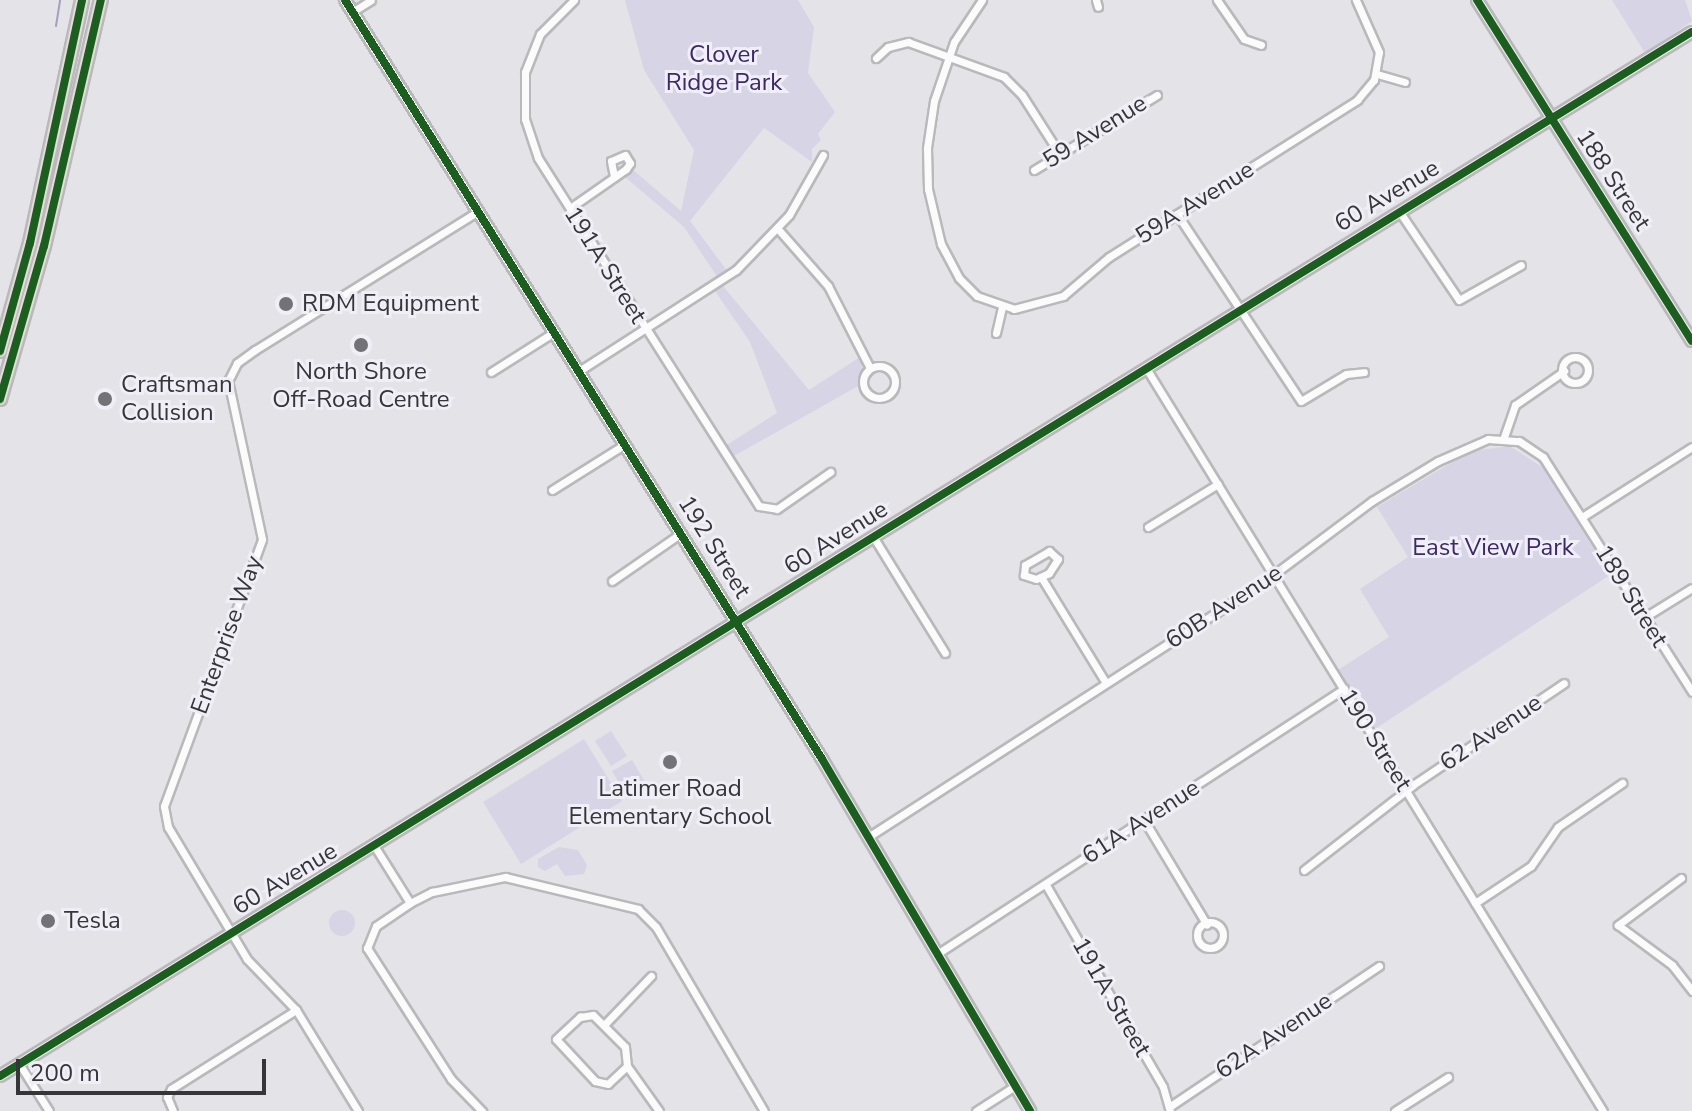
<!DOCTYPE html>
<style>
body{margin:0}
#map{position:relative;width:1692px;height:1111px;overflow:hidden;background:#e4e3e7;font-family:"Nunito Sans",sans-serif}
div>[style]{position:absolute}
.green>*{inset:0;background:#d7d4e6}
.round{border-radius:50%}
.stream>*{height:2px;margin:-1px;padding:0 1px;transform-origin:1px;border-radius:1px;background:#a69dc0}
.roads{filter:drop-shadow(2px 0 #b9b9bc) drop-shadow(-2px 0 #b9b9bc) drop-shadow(0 2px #b9b9bc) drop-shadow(0 -2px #b9b9bc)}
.street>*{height:7px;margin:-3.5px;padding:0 3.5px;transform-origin:3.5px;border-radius:3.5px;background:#fbfbfb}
.street>.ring{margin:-3.5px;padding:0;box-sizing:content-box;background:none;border:7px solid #fbfbfb;border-radius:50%}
.secondary>*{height:10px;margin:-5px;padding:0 5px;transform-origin:5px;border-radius:5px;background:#f4f2f0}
.highway>*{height:12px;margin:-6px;padding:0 6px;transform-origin:6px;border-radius:6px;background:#e4ddd8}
.cycleway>*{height:8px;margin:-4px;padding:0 4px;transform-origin:4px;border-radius:4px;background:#1b5e20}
.dots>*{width:22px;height:22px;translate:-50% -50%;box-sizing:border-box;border:4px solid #f0eef6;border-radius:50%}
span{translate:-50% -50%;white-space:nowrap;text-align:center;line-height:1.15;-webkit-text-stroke:6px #f0eef6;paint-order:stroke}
.park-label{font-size:24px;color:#3c2965}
.street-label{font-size:24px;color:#363539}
.poi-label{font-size:24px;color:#363539}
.left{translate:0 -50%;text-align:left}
.scale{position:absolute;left:16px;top:1059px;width:250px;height:36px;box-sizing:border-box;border:4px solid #363539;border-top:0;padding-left:10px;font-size:24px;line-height:28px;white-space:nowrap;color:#363539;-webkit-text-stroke:6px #f0eef6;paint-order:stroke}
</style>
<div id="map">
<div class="green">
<div style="clip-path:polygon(625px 0,798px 0,814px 27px,808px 73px,835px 112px,818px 134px,821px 140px,812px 149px,812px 162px,764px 128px,690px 221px,728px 272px,718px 278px,684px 227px,625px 177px,632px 169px,681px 211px,694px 150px,644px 70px)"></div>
<div style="clip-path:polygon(1612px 0,1685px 0,1692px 21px,1645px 53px)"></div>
<div style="clip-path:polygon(723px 286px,809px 390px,860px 357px,862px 369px,860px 385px,732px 457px,725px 446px,777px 413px,750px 342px,715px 291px)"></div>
<div style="clip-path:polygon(1510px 446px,1542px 467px,1610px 575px,1375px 729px,1338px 670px,1389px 637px,1360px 589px,1408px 557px,1377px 507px,1471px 451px)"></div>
<div style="clip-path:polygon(611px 731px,627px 756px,611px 766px,595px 741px)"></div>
<div style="clip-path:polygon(584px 739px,622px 801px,521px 864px,483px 802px)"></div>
<div style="clip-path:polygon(632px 760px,648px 787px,629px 799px,612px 771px)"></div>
<div style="clip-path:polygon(559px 847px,578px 850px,587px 865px,584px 874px,565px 876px,557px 864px,545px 871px,538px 867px,538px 859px)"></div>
<div class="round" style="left:329px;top:910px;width:26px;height:26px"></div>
</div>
<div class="stream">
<div style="left:56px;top:26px;width:26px;rotate:-81deg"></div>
</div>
<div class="roads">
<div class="street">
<div style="left:574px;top:0;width:48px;rotate:135deg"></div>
<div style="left:540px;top:34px;width:41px;rotate:111.5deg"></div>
<div style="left:525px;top:72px;width:47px;rotate:90deg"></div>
<div style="left:525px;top:119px;width:41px;rotate:71.6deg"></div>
<div style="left:538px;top:158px;width:412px;rotate:57.6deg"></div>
<div style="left:759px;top:506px;width:18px;rotate:9deg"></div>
<div style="left:777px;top:509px;width:65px;rotate:-34.9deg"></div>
<div style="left:982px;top:0;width:50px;rotate:123.7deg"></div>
<div style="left:954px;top:42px;width:62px;rotate:108.7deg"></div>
<div style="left:934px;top:101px;width:48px;rotate:98.5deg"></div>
<div style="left:927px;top:148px;width:41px;rotate:88.6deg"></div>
<div style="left:928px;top:189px;width:57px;rotate:76.7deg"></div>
<div style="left:941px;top:244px;width:38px;rotate:62deg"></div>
<div style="left:959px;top:278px;width:25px;rotate:45deg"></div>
<div style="left:977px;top:296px;width:39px;rotate:19deg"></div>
<div style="left:1014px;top:309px;width:51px;rotate:-14.9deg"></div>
<div style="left:1063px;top:296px;width:60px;rotate:-40.3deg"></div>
<div style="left:1109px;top:257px;width:294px;rotate:-32.3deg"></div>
<div style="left:1357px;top:100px;width:26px;rotate:-50deg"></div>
<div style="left:1374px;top:80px;width:28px;rotate:-80deg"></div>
<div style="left:1379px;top:52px;width:57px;rotate:-113.9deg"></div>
<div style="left:1096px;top:0;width:7px;rotate:74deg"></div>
<div style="left:1217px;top:0;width:47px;rotate:55.3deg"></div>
<div style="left:1244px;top:39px;width:18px;rotate:19deg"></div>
<div style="left:352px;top:12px;width:22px;rotate:-32deg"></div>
<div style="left:876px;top:58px;width:16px;rotate:-43deg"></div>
<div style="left:888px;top:47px;width:21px;rotate:-14deg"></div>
<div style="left:908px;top:42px;width:102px;rotate:20deg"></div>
<div style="left:1004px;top:77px;width:25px;rotate:45deg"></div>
<div style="left:1022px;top:95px;width:69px;rotate:57.5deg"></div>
<div style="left:1377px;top:74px;width:29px;rotate:16deg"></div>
<div style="left:1034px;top:170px;width:144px;rotate:-31.4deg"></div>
<div style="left:570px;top:208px;width:68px;rotate:-34.9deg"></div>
<div style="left:626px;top:169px;width:7px;rotate:-56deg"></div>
<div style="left:630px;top:163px;width:9px;rotate:-122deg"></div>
<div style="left:625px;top:155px;width:15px;rotate:157deg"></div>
<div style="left:611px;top:161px;width:16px;rotate:79deg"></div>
<div style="left:1399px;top:211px;width:107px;rotate:56deg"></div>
<div style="left:1459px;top:300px;width:71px;rotate:-29.4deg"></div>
<div style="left:1177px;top:214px;width:224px;rotate:56.5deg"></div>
<div style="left:1301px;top:401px;width:52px;rotate:-31deg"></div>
<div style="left:1346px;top:374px;width:18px;rotate:-6deg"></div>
<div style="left:778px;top:229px;width:76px;rotate:48.7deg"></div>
<div style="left:828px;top:286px;width:92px;rotate:62.9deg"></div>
<div style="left:996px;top:333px;width:27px;rotate:-77deg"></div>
<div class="ring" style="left:1562px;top:357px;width:19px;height:19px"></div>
<div class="ring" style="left:863px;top:366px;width:25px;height:25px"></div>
<div style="left:1146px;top:368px;width:872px;rotate:58.41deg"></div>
<div style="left:579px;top:371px;width:187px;rotate:-32.8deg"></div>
<div style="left:736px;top:270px;width:76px;rotate:-46.1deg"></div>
<div style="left:789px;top:215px;width:69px;rotate:-60.5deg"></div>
<div style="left:491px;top:372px;width:75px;rotate:-32.4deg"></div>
<div style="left:1504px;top:437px;width:34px;rotate:-71deg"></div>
<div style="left:1515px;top:405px;width:60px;rotate:-34.8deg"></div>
<div style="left:552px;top:490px;width:86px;rotate:-32.2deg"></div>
<div style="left:1582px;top:517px;width:130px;rotate:-32.5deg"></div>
<div style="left:1148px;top:527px;width:82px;rotate:-31.6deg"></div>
<div style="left:874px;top:538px;width:135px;rotate:58.3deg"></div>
<div style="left:1049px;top:551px;width:12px;rotate:42deg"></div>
<div style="left:1058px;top:559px;width:17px;rotate:123deg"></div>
<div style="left:1049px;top:573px;width:14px;rotate:155deg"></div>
<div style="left:1036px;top:579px;width:13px;rotate:-162deg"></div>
<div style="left:1024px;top:575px;width:10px;rotate:-84deg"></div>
<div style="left:1025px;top:565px;width:28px;rotate:-30deg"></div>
<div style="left:1041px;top:577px;width:124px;rotate:58.5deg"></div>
<div style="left:612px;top:581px;width:84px;rotate:-34.8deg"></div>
<div style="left:1645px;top:617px;width:55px;rotate:-31.7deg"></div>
<div style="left:1144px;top:820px;width:122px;rotate:59deg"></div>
<div style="left:868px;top:837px;width:472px;rotate:-32.8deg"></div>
<div style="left:1265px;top:581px;width:134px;rotate:-36.8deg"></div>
<div style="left:1372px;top:501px;width:77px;rotate:-31.2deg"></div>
<div style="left:1438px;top:461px;width:55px;rotate:-23.7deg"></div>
<div style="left:1488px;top:439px;width:31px;rotate:4deg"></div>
<div style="left:1519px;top:441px;width:29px;rotate:34deg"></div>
<div style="left:1543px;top:457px;width:278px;rotate:57.6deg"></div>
<div style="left:375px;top:847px;width:66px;rotate:58deg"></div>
<div style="left:410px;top:903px;width:25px;rotate:-27deg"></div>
<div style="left:432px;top:892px;width:75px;rotate:-11.6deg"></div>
<div style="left:505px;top:877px;width:137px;rotate:13.5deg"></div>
<div style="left:638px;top:909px;width:25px;rotate:45deg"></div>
<div style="left:656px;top:927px;width:213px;rotate:59.6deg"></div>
<div style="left:1304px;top:870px;width:138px;rotate:-37.9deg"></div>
<div style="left:1413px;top:785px;width:182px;rotate:-34deg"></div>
<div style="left:1681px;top:878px;width:79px;rotate:143.3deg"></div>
<div style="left:1618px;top:925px;width:67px;rotate:36.5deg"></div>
<div style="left:1672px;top:965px;width:33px;rotate:52deg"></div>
<div style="left:1046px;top:885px;width:233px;rotate:59.9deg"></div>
<div style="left:1163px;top:1087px;width:25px;rotate:74deg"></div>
<div style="left:410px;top:903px;width:41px;rotate:145.9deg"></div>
<div style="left:376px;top:926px;width:24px;rotate:112deg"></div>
<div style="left:367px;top:948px;width:156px;rotate:57.3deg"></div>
<div style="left:451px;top:1079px;width:45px;rotate:45.9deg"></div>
<div style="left:1475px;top:903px;width:67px;rotate:-33.5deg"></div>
<div style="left:1531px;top:866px;width:47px;rotate:-55.3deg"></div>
<div style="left:1558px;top:827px;width:78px;rotate:-34.5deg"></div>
<div class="ring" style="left:1197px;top:922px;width:19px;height:19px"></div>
<div style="left:937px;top:954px;width:486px;rotate:-33.1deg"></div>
<div style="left:604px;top:1025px;width:68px;rotate:-46.2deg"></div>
<div style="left:20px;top:1065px;width:54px;rotate:57.8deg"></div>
<div style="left:627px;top:1066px;width:26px;rotate:137deg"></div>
<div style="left:608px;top:1084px;width:13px;rotate:-167deg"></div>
<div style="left:595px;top:1081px;width:57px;rotate:-132.9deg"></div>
<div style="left:556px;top:1039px;width:33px;rotate:-43deg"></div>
<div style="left:580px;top:1017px;width:13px;rotate:-9deg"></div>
<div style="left:593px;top:1015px;width:45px;rotate:45deg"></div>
<div style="left:625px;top:1047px;width:19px;rotate:84deg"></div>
<div style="left:627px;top:1066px;width:55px;rotate:54.6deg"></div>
<div style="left:1169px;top:1107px;width:253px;rotate:-33.9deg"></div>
<div style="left:173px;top:1111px;width:15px;rotate:-113deg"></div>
<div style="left:167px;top:1097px;width:9px;rotate:-63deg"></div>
<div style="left:171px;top:1089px;width:148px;rotate:-32.3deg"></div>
<div style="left:358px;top:1111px;width:119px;rotate:-121.5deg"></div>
<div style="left:296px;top:1010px;width:71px;rotate:-133.9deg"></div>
<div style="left:247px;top:959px;width:154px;rotate:-120.9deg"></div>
<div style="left:168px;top:827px;width:21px;rotate:-101deg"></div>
<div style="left:164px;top:806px;width:284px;rotate:-69.8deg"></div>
<div style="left:262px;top:539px;width:162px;rotate:-102.1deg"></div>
<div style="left:228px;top:381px;width:20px;rotate:-63deg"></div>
<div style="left:237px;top:363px;width:22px;rotate:-36deg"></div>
<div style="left:255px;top:350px;width:263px;rotate:-31.9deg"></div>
<div style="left:976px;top:1111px;width:46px;rotate:-32.7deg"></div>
<div style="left:1395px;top:1111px;width:63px;rotate:-32.7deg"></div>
</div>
<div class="secondary">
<div style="left:345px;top:0;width:896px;rotate:57.85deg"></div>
<div style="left:822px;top:759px;width:409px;rotate:59.4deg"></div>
<div style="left:1477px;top:0;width:403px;rotate:57.8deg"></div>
<div style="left:0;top:1076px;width:1988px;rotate:-31.68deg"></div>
</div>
<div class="highway">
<div style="left:0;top:351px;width:112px;rotate:-74.5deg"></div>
<div style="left:30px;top:243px;width:249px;rotate:-77.9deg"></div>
<div style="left:0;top:399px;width:159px;rotate:-74deg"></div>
<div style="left:44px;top:246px;width:253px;rotate:-77deg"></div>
</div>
</div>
<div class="cycleway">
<div style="left:345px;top:0;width:896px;rotate:57.85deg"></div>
<div style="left:822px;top:759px;width:409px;rotate:59.4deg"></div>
<div style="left:1477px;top:0;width:403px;rotate:57.8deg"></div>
<div style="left:0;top:351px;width:112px;rotate:-74.5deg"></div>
<div style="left:30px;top:243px;width:249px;rotate:-77.9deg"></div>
<div style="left:0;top:399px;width:159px;rotate:-74deg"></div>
<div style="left:44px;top:246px;width:253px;rotate:-77deg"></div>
<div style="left:0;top:1076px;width:1988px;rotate:-31.68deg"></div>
</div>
<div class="dots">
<div style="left:286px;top:304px;background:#737276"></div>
<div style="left:361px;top:345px;background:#737276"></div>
<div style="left:105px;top:399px;background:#737276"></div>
<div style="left:670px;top:762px;background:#737276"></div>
<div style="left:48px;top:921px;background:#737276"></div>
</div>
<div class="park-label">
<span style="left:724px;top:69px">Clover<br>Ridge Park</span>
<span style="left:1493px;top:548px">East View Park</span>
</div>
<div class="street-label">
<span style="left:1095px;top:132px;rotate:-32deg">59 Avenue</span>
<span style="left:1613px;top:180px;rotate:57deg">188 Street</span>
<span style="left:1387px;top:196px;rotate:-31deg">60 Avenue</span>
<span style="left:1195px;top:203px;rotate:-32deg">59A Avenue</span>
<span style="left:605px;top:265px;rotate:58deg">191A Street</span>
<span style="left:836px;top:538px;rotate:-32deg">60 Avenue</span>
<span style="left:714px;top:547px;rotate:58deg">192 Street</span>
<span style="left:1631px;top:596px;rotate:58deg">189 Street</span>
<span style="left:1224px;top:607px;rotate:-33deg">60B Avenue</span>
<span style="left:227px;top:635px;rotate:-70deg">Enterprise Way</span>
<span style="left:1491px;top:733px;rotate:-34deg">62 Avenue</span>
<span style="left:1375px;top:740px;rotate:58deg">190 Street</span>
<span style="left:1141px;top:822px;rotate:-33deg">61A Avenue</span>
<span style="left:285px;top:879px;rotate:-31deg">60 Avenue</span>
<span style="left:1111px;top:997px;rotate:60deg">191A Street</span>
<span style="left:1274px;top:1036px;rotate:-34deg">62A Avenue</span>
</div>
<div class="poi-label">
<span class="left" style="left:302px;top:304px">RDM Equipment</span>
<span style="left:361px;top:386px">North Shore<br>Off-Road Centre</span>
<span class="left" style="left:121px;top:399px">Craftsman<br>Collision</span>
<span style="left:670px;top:803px">Latimer Road<br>Elementary School</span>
<span class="left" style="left:64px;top:921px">Tesla</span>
</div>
<div class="scale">200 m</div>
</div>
